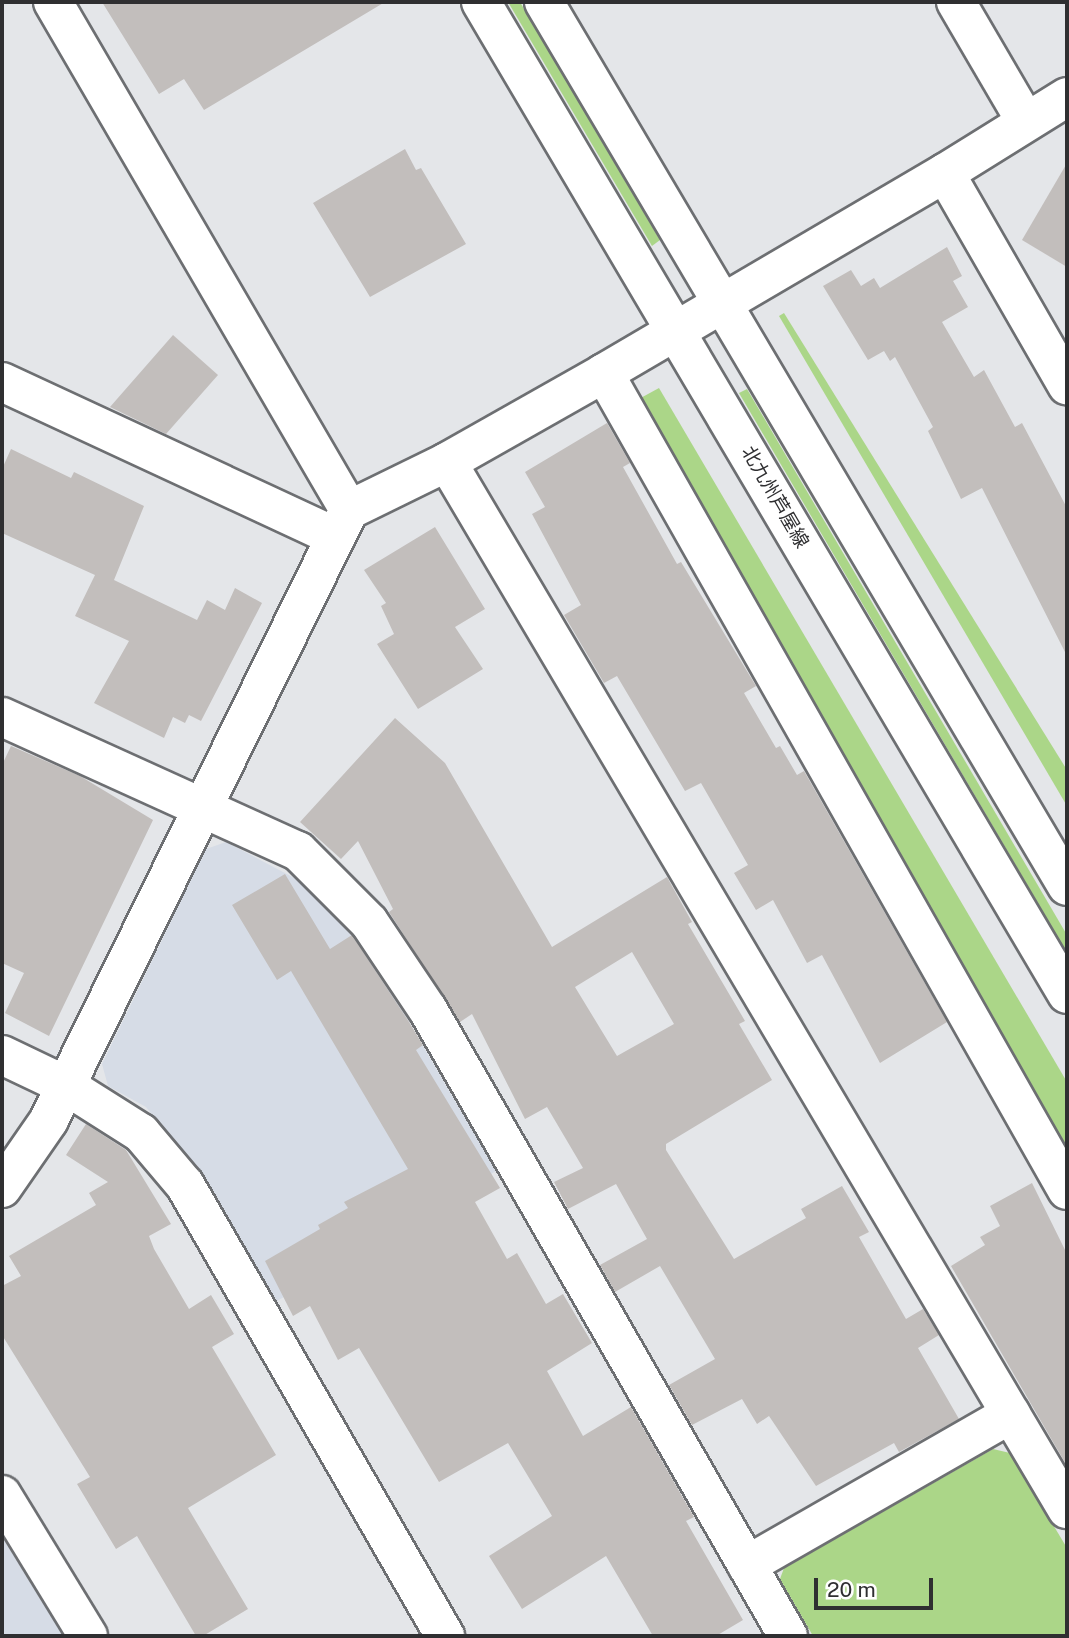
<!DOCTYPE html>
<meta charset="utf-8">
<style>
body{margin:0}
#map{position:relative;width:1069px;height:1638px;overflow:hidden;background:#e4e6e9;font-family:"Public Sans","Noto Sans JP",sans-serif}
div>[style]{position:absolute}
.built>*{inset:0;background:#d6dce6}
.green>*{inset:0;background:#abd688}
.building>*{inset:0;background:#c2bebc}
.roads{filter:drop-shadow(2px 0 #6d6f72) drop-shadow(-2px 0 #6d6f72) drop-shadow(0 2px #6d6f72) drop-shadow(0 -2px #6d6f72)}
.minor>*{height:38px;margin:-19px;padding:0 19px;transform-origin:19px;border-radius:19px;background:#fff}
.primary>*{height:38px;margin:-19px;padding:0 19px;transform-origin:19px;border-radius:19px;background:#fff}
span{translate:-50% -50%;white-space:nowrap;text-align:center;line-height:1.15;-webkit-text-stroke:5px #fff;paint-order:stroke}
.street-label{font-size:19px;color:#2f2f31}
.frame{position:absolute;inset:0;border:4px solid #2f2f31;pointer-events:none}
.scale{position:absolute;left:814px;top:1578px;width:119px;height:32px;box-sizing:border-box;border:4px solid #2f2f31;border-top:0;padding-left:9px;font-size:21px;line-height:24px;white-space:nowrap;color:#2f2f31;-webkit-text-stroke:5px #fff;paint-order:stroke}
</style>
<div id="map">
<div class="built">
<div style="clip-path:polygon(226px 842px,302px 882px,357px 933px,496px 1171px,272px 1304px,183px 1153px,146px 1107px,108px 1086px,102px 1064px,206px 849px)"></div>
<div style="clip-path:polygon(2px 1531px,65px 1636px,2px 1636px)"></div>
</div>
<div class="green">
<div style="clip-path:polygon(508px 2px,520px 2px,660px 240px,652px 246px)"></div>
<div style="clip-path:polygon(784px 313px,1067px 770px,1067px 806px,779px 316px)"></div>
<div style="clip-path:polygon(659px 388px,1067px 1082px,1067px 1167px,637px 400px)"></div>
<div style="clip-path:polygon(747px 389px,1067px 935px,1067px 953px,739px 393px)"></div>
<div style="clip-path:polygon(993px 1449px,1010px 1453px,1067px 1548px,1067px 1636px,813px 1636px,780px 1579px,784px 1568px)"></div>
</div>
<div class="building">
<div style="clip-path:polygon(102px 2px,385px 2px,204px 110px,184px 79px,159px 94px)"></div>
<div style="clip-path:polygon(405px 149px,416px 170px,421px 168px,466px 244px,370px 297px,313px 203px)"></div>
<div style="clip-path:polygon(1067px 163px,1067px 267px,1022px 240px)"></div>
<div style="clip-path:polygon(947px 247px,962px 276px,953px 281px,968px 307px,942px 322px,974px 377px,984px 370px,1015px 427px,1022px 423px,1067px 508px,1067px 656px,982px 488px,961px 499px,928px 431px,933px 427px,895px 357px,890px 361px,884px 351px,868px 360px,823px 286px,851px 270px,861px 286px,874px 278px,880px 288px)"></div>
<div style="clip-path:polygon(173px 335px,218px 375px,166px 434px,110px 407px)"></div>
<div style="clip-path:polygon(607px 423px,630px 463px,623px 467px,677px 564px,681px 562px,756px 686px,744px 693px,776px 748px,780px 746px,797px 775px,804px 771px,947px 1022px,880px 1063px,822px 955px,807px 963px,773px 900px,756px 910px,734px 873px,748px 865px,701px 783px,685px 791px,617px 676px,604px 683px,564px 615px,581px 605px,532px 514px,545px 507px,525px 472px)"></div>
<div style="clip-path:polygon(11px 449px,71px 478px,74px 472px,144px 506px,114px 580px,197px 620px,207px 600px,225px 610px,235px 588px,262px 603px,201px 721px,189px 715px,185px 723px,173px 717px,164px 738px,94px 703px,129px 641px,75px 616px,95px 575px,2px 533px,2px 469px)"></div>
<div style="clip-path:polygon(435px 527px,485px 609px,455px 627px,483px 669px,418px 709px,377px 644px,394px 634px,381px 606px,386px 603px,364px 570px)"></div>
<div style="clip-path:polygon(evenodd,395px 718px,445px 763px,552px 947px,667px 877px,692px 922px,688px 924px,745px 1021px,739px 1024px,772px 1080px,666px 1144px,666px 1150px,734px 1259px,806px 1218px,801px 1209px,842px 1186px,869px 1232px,859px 1237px,906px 1319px,923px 1309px,939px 1335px,918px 1348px,959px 1419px,899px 1452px,894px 1443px,816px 1486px,769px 1416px,757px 1424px,742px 1399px,692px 1425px,669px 1385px,715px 1359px,660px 1266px,615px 1292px,600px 1265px,647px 1239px,616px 1184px,568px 1209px,554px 1182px,583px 1168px,547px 1107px,525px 1119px,472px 1014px,460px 1022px,389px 912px,393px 909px,358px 841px,341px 859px,300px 822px,395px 718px,632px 952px,674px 1024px,617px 1056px,575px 987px,632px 952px)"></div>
<div style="clip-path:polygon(11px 746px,80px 776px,153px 820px,49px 1036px,5px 1013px,24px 973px,2px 963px,2px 765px)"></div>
<div style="clip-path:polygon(285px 874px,330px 949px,352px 935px,409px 1022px,423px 1045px,416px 1050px,500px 1188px,475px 1202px,507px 1259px,517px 1253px,546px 1304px,563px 1294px,592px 1343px,547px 1371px,583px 1436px,631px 1407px,694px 1517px,686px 1521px,743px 1620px,716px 1636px,653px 1636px,606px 1556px,522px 1609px,489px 1556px,552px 1516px,508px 1443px,439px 1482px,359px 1348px,338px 1360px,310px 1306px,293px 1316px,265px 1261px,320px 1229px,318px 1225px,348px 1208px,344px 1202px,408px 1169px,291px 971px,277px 980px,232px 905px)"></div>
<div style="clip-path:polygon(86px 1124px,126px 1150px,171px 1224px,149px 1236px,154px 1249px,189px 1309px,211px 1295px,234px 1334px,212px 1347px,276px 1455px,188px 1508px,248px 1609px,203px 1636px,196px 1636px,137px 1536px,116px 1549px,77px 1484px,90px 1477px,2px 1335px,2px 1286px,21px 1276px,9px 1256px,96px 1205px,89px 1193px,108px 1182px,66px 1155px)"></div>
<div style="clip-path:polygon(1032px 1183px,1067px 1254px,1067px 1466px,951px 1266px,985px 1245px,980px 1237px,1000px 1226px,990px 1206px)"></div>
</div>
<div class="roads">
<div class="minor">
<div style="left:53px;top:2px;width:588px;rotate:59.77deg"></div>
<div style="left:956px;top:2px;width:137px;rotate:59.7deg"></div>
<div style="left:945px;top:173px;width:245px;rotate:60.1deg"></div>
<div style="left:604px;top:373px;width:939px;rotate:60.46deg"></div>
<div style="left:2px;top:382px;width:368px;rotate:24.9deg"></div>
<div style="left:447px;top:462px;width:1217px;rotate:59.37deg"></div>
<div style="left:2px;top:717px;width:325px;rotate:24.4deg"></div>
<div style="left:298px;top:851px;width:100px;rotate:45deg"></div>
<div style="left:369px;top:922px;width:106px;rotate:56.2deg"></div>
<div style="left:428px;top:1010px;width:722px;rotate:60.1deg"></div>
<div style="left:2px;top:1055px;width:70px;rotate:25.5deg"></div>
<div style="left:65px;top:1085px;width:90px;rotate:32.3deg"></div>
<div style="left:141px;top:1133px;width:68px;rotate:49.8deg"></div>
<div style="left:185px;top:1185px;width:521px;rotate:60.04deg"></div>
<div style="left:2px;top:1188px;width:83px;rotate:-55.3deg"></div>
<div style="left:49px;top:1120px;width:680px;rotate:-63.81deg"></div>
<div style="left:349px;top:510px;width:109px;rotate:-26.1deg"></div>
<div style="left:447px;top:462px;width:180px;rotate:-29.5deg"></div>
<div style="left:604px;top:373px;width:395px;rotate:-30.4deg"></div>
<div style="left:945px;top:173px;width:144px;rotate:-31.9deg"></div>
<div style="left:2px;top:1495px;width:165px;rotate:58.6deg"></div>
<div style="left:747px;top:1565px;width:304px;rotate:-29.8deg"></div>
</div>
<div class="primary">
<div style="left:481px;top:2px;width:1152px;rotate:59.43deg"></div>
<div style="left:544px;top:2px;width:1027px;rotate:59.39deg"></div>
</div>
</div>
<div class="street-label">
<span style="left:775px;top:497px;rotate:60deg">北九州芦屋線</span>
</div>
<div class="frame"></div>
<div class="scale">20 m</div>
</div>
